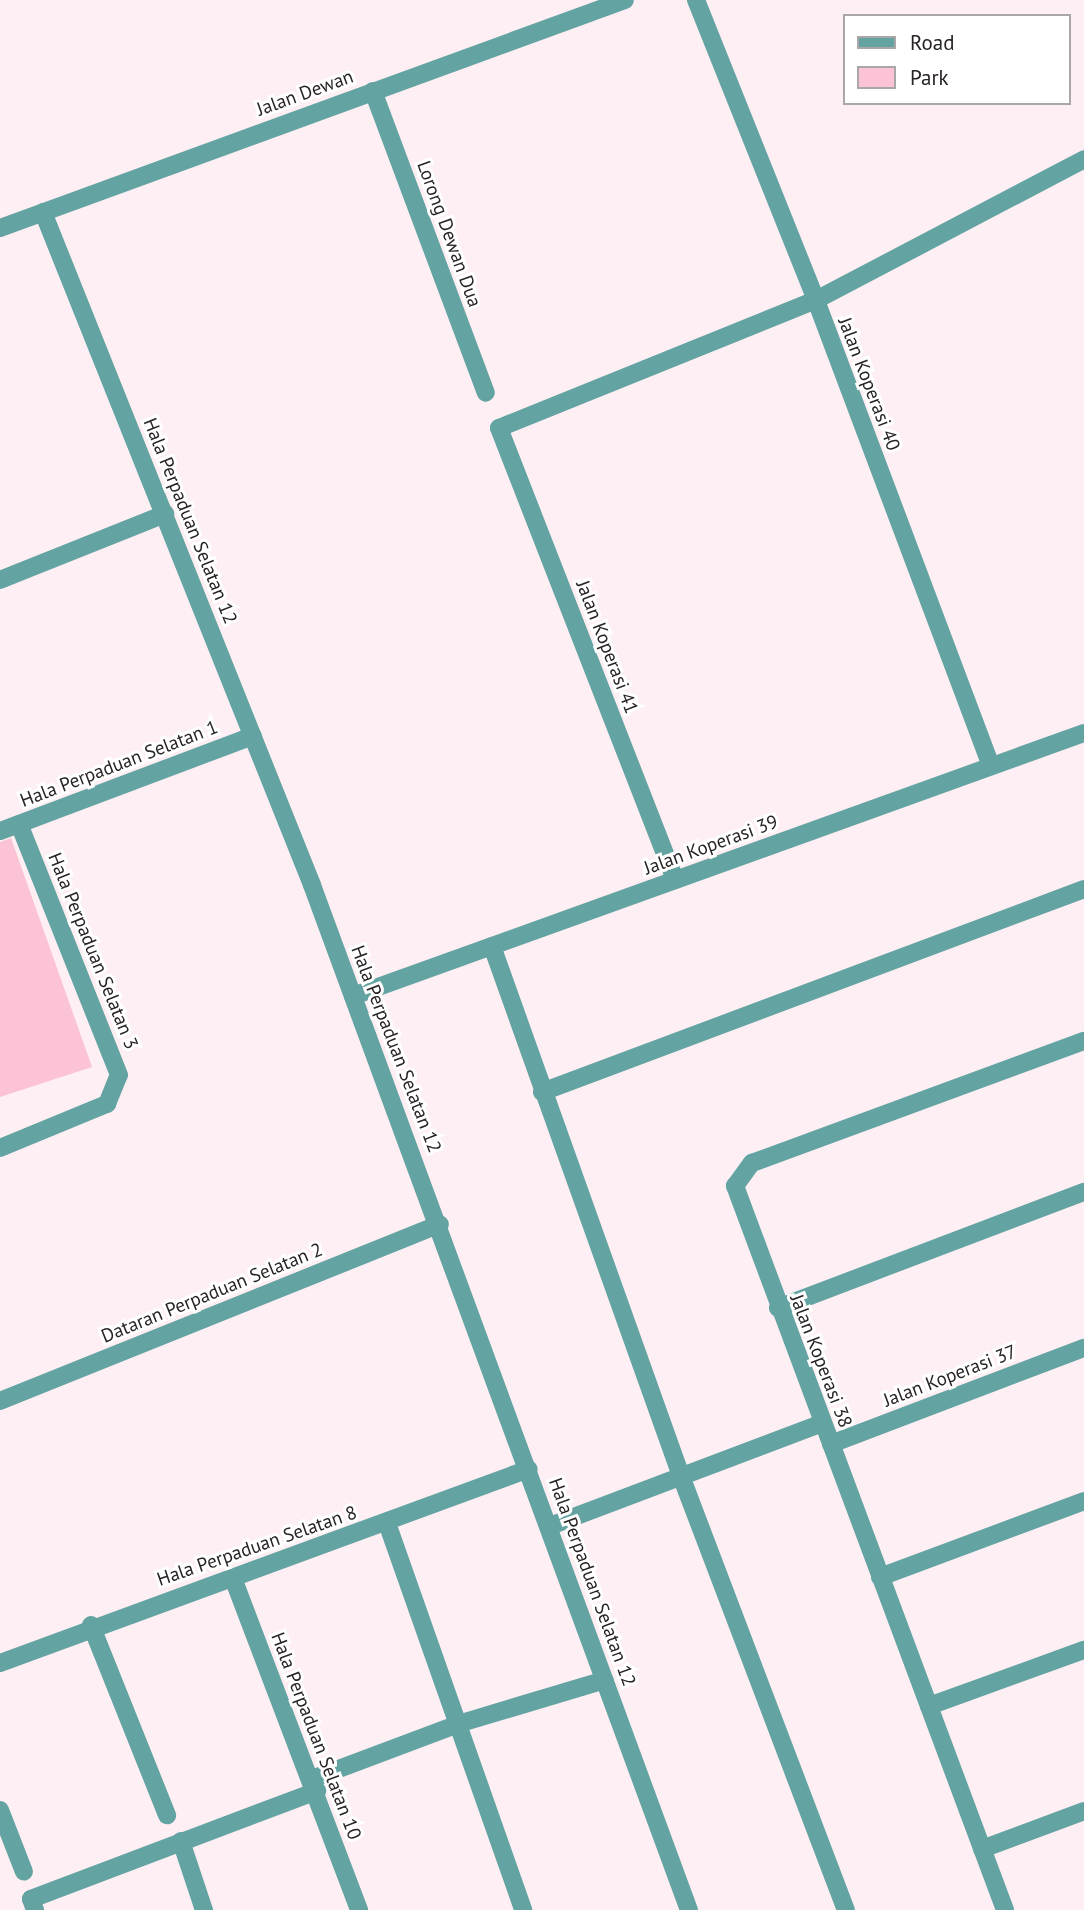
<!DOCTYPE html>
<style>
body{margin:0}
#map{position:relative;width:1084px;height:1910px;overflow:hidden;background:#fdeff3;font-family:"PT Sans",sans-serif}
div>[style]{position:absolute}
.green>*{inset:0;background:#fbc3d5}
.service>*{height:18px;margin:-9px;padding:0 9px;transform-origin:9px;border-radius:9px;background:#63a3a1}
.minor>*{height:18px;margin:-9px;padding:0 9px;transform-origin:9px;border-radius:9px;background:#63a3a1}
span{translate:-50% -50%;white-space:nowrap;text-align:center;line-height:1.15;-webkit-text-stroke:6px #fff;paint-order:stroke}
.street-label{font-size:19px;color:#282325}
.legend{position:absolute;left:843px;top:14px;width:228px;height:91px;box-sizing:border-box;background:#fff;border:2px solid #a9a7a8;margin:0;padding:9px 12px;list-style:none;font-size:21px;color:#282325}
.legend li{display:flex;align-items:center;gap:14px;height:35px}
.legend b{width:35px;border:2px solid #a9a7a8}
</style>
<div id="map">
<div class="green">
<div style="clip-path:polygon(11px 838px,92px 1067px,0 1097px,0 842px)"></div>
</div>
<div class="service">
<div style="left:499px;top:428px;width:342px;rotate:-22deg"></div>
<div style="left:492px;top:946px;width:563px;rotate:70.37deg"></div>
<div style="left:681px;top:1476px;width:464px;rotate:69.2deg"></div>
<div style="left:542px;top:1092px;width:579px;rotate:-20.53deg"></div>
<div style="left:778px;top:1308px;width:327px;rotate:-20.8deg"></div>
<div style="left:387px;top:1523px;width:410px;rotate:70.6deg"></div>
<div style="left:880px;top:1577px;width:218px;rotate:-20.4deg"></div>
<div style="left:91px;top:1625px;width:205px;rotate:68.2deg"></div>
<div style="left:312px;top:1779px;width:156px;rotate:-20.6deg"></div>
<div style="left:458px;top:1724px;width:153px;rotate:-16.7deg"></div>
<div style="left:181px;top:1841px;width:73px;rotate:71.6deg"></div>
<div style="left:982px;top:1849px;width:109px;rotate:-20.4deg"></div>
<div style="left:31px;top:1899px;width:306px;rotate:-20.7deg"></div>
</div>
<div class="minor">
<div style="left:696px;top:0;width:323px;rotate:68.2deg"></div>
<div style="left:373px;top:91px;width:322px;rotate:69.5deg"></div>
<div style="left:43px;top:212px;width:725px;rotate:68.21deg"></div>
<div style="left:312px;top:885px;width:1092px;rotate:69.81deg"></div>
<div style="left:0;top:228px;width:665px;rotate:-20.04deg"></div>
<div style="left:499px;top:428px;width:485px;rotate:68.7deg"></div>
<div style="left:0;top:580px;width:178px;rotate:-21.8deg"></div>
<div style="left:991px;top:766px;width:498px;rotate:-110.6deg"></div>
<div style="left:816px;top:300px;width:303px;rotate:-27.7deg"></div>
<div style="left:0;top:831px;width:270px;rotate:-20.6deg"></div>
<div style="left:353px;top:996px;width:777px;rotate:-19.79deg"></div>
<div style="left:0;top:1148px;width:116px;rotate:-22.4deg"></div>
<div style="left:107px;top:1104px;width:31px;rotate:-68deg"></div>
<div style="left:119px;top:1075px;width:270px;rotate:-111.7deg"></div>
<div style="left:0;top:1401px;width:474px;rotate:-21.9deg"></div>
<div style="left:831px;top:1444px;width:271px;rotate:-20.8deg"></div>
<div style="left:550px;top:1526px;width:291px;rotate:-20.7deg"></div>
<div style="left:233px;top:1578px;width:355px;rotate:69.2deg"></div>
<div style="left:0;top:1663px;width:563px;rotate:-20.14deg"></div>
<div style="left:929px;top:1706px;width:165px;rotate:-19.9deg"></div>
<div style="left:0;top:1810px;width:66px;rotate:68.8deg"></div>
<div style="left:31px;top:1899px;width:12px;rotate:70deg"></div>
<div style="left:1005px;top:1910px;width:773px;rotate:-110.45deg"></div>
<div style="left:735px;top:1186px;width:29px;rotate:-54deg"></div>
<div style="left:752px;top:1163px;width:354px;rotate:-20.2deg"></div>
</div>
<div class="street-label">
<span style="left:305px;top:93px;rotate:-20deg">Jalan Dewan</span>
<span style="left:449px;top:234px;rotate:70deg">Lorong Dewan Dua</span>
<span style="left:869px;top:384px;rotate:69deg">Jalan Koperasi 40</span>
<span style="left:190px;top:521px;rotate:68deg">Hala Perpaduan Selatan 12</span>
<span style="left:607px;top:647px;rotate:69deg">Jalan Koperasi 41</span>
<span style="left:119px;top:764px;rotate:-21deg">Hala Perpaduan Selatan 1</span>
<span style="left:711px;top:845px;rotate:-20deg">Jalan Koperasi 39</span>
<span style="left:93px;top:951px;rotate:68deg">Hala Perpaduan Selatan 3</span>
<span style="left:396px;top:1049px;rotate:69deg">Hala Perpaduan Selatan 12</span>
<span style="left:212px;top:1293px;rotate:-22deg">Dataran Perpaduan Selatan 2</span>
<span style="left:821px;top:1361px;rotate:69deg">Jalan Koperasi 38</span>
<span style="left:950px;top:1376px;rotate:-21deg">Jalan Koperasi 37</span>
<span style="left:257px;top:1546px;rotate:-19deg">Hala Perpaduan Selatan 8</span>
<span style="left:592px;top:1582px;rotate:70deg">Hala Perpaduan Selatan 12</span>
<span style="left:316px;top:1736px;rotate:69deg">Hala Perpaduan Selatan 10</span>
</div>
<ul class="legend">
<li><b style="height:9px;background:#63a3a1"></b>Road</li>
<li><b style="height:19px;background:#fbc3d5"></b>Park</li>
</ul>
</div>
